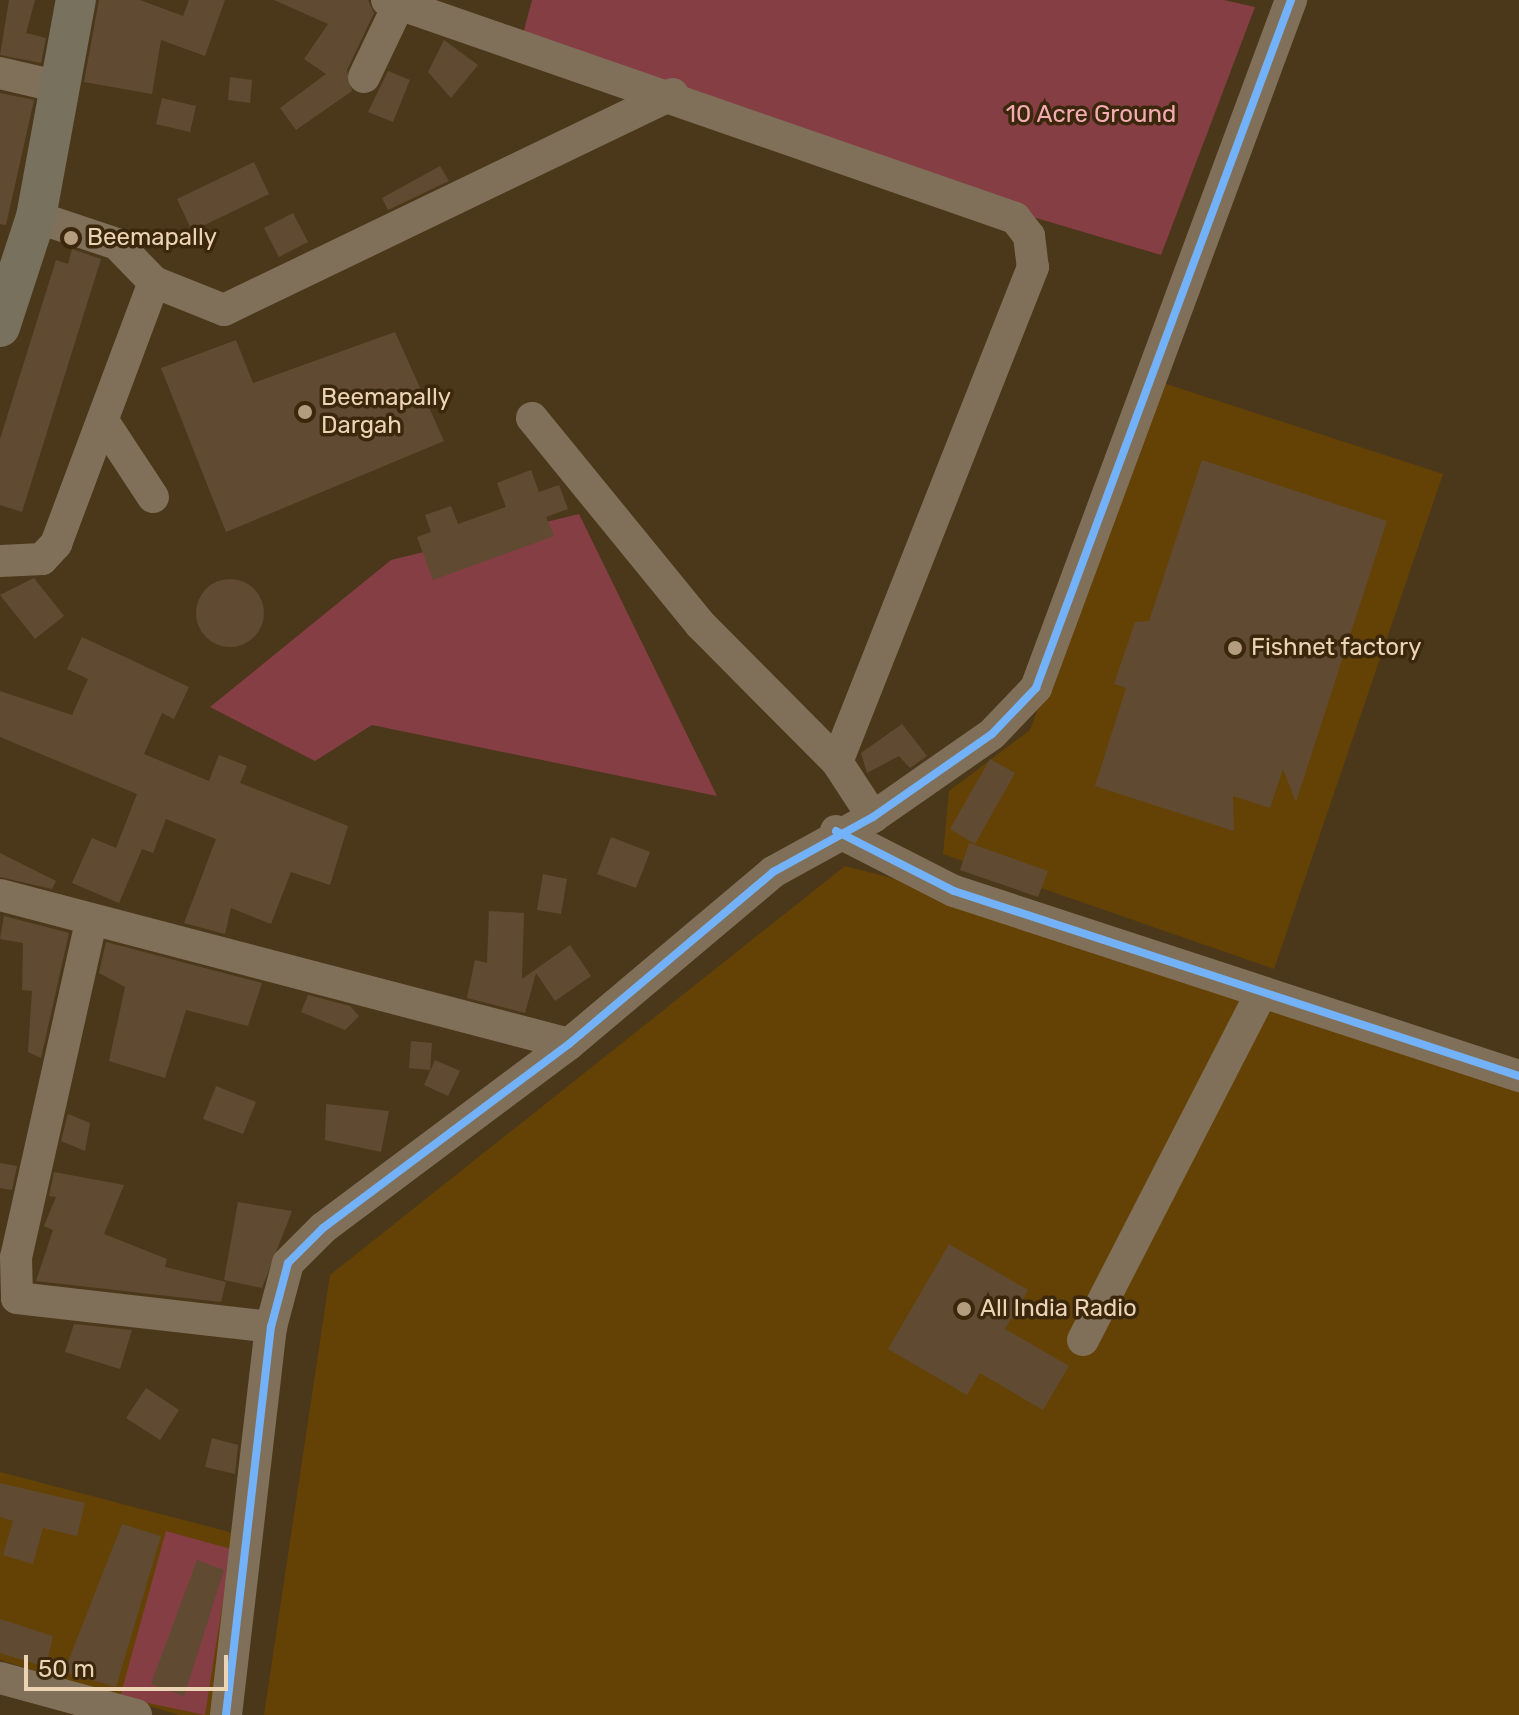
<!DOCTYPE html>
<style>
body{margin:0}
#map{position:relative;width:1519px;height:1715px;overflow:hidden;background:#4b381a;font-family:Rubik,sans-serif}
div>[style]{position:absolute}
.built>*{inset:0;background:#644205}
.green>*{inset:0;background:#843e44}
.building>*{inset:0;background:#604b32}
.round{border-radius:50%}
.minor>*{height:32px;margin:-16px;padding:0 16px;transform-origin:16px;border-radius:16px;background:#817059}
.major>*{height:40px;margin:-20px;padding:0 20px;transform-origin:20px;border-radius:20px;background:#78715e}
.cycleway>*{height:8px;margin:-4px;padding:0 4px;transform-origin:4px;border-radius:4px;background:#73b2f8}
.dots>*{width:22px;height:22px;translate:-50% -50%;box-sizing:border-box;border:4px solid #3a270c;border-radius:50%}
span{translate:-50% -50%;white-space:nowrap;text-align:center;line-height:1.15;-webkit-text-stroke:7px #3a270c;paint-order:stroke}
.park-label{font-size:24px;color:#f5abb3}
.poi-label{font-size:24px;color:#ecd3b4}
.left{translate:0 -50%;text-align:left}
.scale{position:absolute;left:24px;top:1655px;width:204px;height:36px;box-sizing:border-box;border:4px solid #ecd3b4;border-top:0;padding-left:10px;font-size:24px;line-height:28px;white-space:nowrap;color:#ecd3b4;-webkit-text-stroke:6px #3a270c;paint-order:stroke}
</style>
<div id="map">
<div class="built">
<div style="clip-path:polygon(1160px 382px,1443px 474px,1274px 969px,943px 854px,949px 791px,1030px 730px)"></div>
<div style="clip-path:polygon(845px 866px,986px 902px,1519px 1083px,1519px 1715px,264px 1715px,330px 1275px)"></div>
<div style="clip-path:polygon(0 1472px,237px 1534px,211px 1715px,179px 1715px,0 1660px)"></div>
</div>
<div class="green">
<div style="clip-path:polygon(532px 0,1224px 0,1255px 7px,1161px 255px,895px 176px,522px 38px)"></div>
<div style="clip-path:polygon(579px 514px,717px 796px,372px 725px,315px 761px,210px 707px,391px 560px)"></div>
<div style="clip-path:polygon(166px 1531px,231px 1549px,205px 1715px,120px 1697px)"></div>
</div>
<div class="building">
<div style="clip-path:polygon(9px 0,35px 0,26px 33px,46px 38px,41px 63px,0 55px)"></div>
<div style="clip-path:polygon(99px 0,140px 0,183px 16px,189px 0,225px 0,205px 56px,161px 40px,152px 94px,84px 82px)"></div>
<div style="clip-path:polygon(274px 0,368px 0,374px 13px,347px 70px,352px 91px,296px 130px,280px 108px,326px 74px,304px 59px,328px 24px)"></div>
<div style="clip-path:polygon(444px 40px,478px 65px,451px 98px,428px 72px)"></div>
<div style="clip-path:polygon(388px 71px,410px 80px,393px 122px,368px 112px)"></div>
<div style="clip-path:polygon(230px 77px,252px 80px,250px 103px,228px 100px)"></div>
<div style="clip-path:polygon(0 93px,34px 100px,6px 225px,0 224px)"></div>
<div style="clip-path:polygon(162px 98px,196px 106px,190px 132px,156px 124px)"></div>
<div style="clip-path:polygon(254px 162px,269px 194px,192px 231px,177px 199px)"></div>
<div style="clip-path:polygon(440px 166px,449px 181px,388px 210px,382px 198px)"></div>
<div style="clip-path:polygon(293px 213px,308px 242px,279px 257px,264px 228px)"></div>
<div style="clip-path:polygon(72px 249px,101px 259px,22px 512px,0 505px,0 439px,56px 260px,68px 264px)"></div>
<div style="clip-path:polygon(395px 332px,444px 441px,226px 532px,161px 368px,236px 340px,253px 383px)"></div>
<div style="clip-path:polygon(1202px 460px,1387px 521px,1296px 802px,1283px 769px,1270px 808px,1233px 796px,1234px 831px,1095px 786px,1126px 688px,1114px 684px,1135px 622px,1149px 621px)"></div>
<div style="clip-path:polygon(531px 470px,539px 492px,559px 485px,568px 509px,546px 517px,554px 536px,433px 580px,417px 537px,431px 532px,425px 515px,451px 506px,458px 524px,506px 507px,497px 483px)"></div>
<div style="clip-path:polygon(34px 578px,64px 616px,35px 639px,0 595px)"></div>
<div class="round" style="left:196px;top:579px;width:68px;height:68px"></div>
<div style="clip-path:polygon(82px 637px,189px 687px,174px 719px,162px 713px,144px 754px,209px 781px,219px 755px,247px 766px,240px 783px,348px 826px,330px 885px,291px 872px,271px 924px,231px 908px,225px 934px,184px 923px,216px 839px,166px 819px,153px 853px,142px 849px,119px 903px,72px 883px,92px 838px,116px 848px,137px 794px,0 737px,0 691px,72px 715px,88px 679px,67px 669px)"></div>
<div style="clip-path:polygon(902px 724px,927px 756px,910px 768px,899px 756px,867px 773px,861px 753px)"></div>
<div style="clip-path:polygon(990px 759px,1015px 773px,975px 844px,950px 829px)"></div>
<div style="clip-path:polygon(611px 837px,650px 852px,636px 888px,597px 874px)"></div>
<div style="clip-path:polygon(969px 843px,1048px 871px,1038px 897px,960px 870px)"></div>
<div style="clip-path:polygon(0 853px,56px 881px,52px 889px,0 877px)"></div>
<div style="clip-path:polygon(543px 874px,567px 879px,561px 914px,537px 910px)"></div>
<div style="clip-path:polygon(489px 911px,524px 913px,522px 979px,570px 945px,591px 976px,555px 1001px,536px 973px,525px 1013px,467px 998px,475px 960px,487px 963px)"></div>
<div style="clip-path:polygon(4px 916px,69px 933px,41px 1058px,28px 1052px,32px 991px,22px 990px,23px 943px,0 939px)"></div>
<div style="clip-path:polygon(106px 942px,262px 983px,248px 1026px,186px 1010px,165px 1078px,109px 1061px,125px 987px,99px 973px)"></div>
<div style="clip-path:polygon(308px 995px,350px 1006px,359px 1016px,345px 1030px,301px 1012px)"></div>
<div style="clip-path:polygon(411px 1041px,432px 1043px,430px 1070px,409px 1068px)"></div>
<div style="clip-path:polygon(435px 1060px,460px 1071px,448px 1096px,424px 1085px)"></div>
<div style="clip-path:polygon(216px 1086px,256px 1102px,243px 1134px,203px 1119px)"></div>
<div style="clip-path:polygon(326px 1104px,389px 1111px,381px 1152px,325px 1140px)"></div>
<div style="clip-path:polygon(68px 1114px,90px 1123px,85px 1151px,61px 1141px)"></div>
<div style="clip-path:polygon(0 1163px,17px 1166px,12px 1190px,0 1188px)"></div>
<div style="clip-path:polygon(54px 1172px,124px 1185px,104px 1234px,167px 1259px,165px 1267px,226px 1282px,221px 1302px,36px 1281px,53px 1230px,44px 1226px,56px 1197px,49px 1196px)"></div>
<div style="clip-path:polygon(238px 1202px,292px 1211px,262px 1288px,224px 1280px)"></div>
<div style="clip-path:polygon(949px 1244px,1028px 1290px,1005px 1329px,1069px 1366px,1043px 1410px,980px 1373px,967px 1395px,888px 1349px)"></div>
<div style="clip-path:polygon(74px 1324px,132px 1330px,120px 1369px,65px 1352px)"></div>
<div style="clip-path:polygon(146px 1388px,179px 1410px,160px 1440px,126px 1418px)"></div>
<div style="clip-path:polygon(212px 1438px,238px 1445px,235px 1474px,205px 1467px)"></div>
<div style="clip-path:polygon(0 1483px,85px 1503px,77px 1536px,43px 1528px,33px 1564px,3px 1555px,13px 1521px,0 1517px)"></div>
<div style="clip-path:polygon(122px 1524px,161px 1536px,116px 1687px,64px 1672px)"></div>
<div style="clip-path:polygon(197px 1560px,224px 1570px,184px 1696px,151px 1684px)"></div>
<div style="clip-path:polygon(0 1619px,53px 1636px,46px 1667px,0 1653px)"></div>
</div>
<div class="minor">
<div style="left:387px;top:0;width:665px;rotate:19.14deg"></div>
<div style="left:1015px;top:218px;width:23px;rotate:52deg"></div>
<div style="left:1029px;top:236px;width:31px;rotate:83deg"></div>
<div style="left:1033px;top:267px;width:532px;rotate:111.6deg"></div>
<div style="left:0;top:73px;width:62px;rotate:13.1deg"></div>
<div style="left:364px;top:77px;width:81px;rotate:-64.4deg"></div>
<div style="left:36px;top:217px;width:85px;rotate:18.4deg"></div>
<div style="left:117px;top:244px;width:53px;rotate:45.8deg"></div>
<div style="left:532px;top:418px;width:267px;rotate:50.8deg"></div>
<div style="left:701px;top:625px;width:193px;rotate:45.2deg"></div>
<div style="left:837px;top:762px;width:66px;rotate:56.8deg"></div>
<div style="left:103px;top:421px;width:91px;rotate:56.7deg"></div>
<div style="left:0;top:561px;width:42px;rotate:-2.7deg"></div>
<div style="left:42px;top:559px;width:21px;rotate:-47deg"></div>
<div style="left:56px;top:544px;width:280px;rotate:-69.5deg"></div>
<div style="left:154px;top:282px;width:75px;rotate:21.8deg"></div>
<div style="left:224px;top:310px;width:498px;rotate:-25.7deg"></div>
<div style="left:836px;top:831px;width:132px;rotate:27deg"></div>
<div style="left:954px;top:891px;width:595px;rotate:18.13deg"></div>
<div style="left:0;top:895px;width:588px;rotate:14.67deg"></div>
<div style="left:91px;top:922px;width:343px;rotate:102.6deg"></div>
<div style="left:16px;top:1257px;width:41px;rotate:88.6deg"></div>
<div style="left:17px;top:1298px;width:256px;rotate:6.5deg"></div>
<div style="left:1083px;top:1340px;width:387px;rotate:-62.8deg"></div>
<div style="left:0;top:1678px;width:141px;rotate:15.2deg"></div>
<div style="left:226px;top:1715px;width:391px;rotate:-83.4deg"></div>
<div style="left:271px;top:1327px;width:66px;rotate:-75.1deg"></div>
<div style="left:288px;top:1263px;width:49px;rotate:-45deg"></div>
<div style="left:323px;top:1228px;width:307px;rotate:-36.8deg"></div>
<div style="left:569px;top:1044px;width:267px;rotate:-40.1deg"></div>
<div style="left:773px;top:872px;width:114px;rotate:-28.8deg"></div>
<div style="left:873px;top:817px;width:145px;rotate:-34.9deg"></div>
<div style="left:992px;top:734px;width:64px;rotate:-46.3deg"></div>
<div style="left:1036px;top:688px;width:734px;rotate:-69.66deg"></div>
</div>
<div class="major">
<div style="left:0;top:327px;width:116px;rotate:-71.9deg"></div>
<div style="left:36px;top:217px;width:221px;rotate:-79.6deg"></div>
</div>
<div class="cycleway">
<div style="left:836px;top:831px;width:132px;rotate:27deg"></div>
<div style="left:954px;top:891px;width:595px;rotate:18.13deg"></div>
<div style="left:226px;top:1715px;width:391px;rotate:-83.4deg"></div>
<div style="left:271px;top:1327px;width:66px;rotate:-75.1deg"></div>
<div style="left:288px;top:1263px;width:49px;rotate:-45deg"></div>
<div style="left:323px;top:1228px;width:307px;rotate:-36.8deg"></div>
<div style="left:569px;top:1044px;width:267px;rotate:-40.1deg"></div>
<div style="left:773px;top:872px;width:114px;rotate:-28.8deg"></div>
<div style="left:873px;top:817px;width:145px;rotate:-34.9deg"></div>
<div style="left:992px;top:734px;width:64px;rotate:-46.3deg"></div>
<div style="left:1036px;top:688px;width:734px;rotate:-69.66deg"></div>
</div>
<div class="dots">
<div style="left:71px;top:238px;background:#b49d7e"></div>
<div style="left:305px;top:412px;background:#b49d7e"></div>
<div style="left:1235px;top:648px;background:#b49d7e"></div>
<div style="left:964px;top:1309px;background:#b49d7e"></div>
</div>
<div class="park-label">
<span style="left:1091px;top:115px">10 Acre Ground</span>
</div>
<div class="poi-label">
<span class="left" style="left:87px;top:238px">Beemapally</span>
<span class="left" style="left:321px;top:412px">Beemapally<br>Dargah</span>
<span class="left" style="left:1251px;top:648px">Fishnet factory</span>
<span class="left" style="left:980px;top:1309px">All India Radio</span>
</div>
<div class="scale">50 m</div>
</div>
